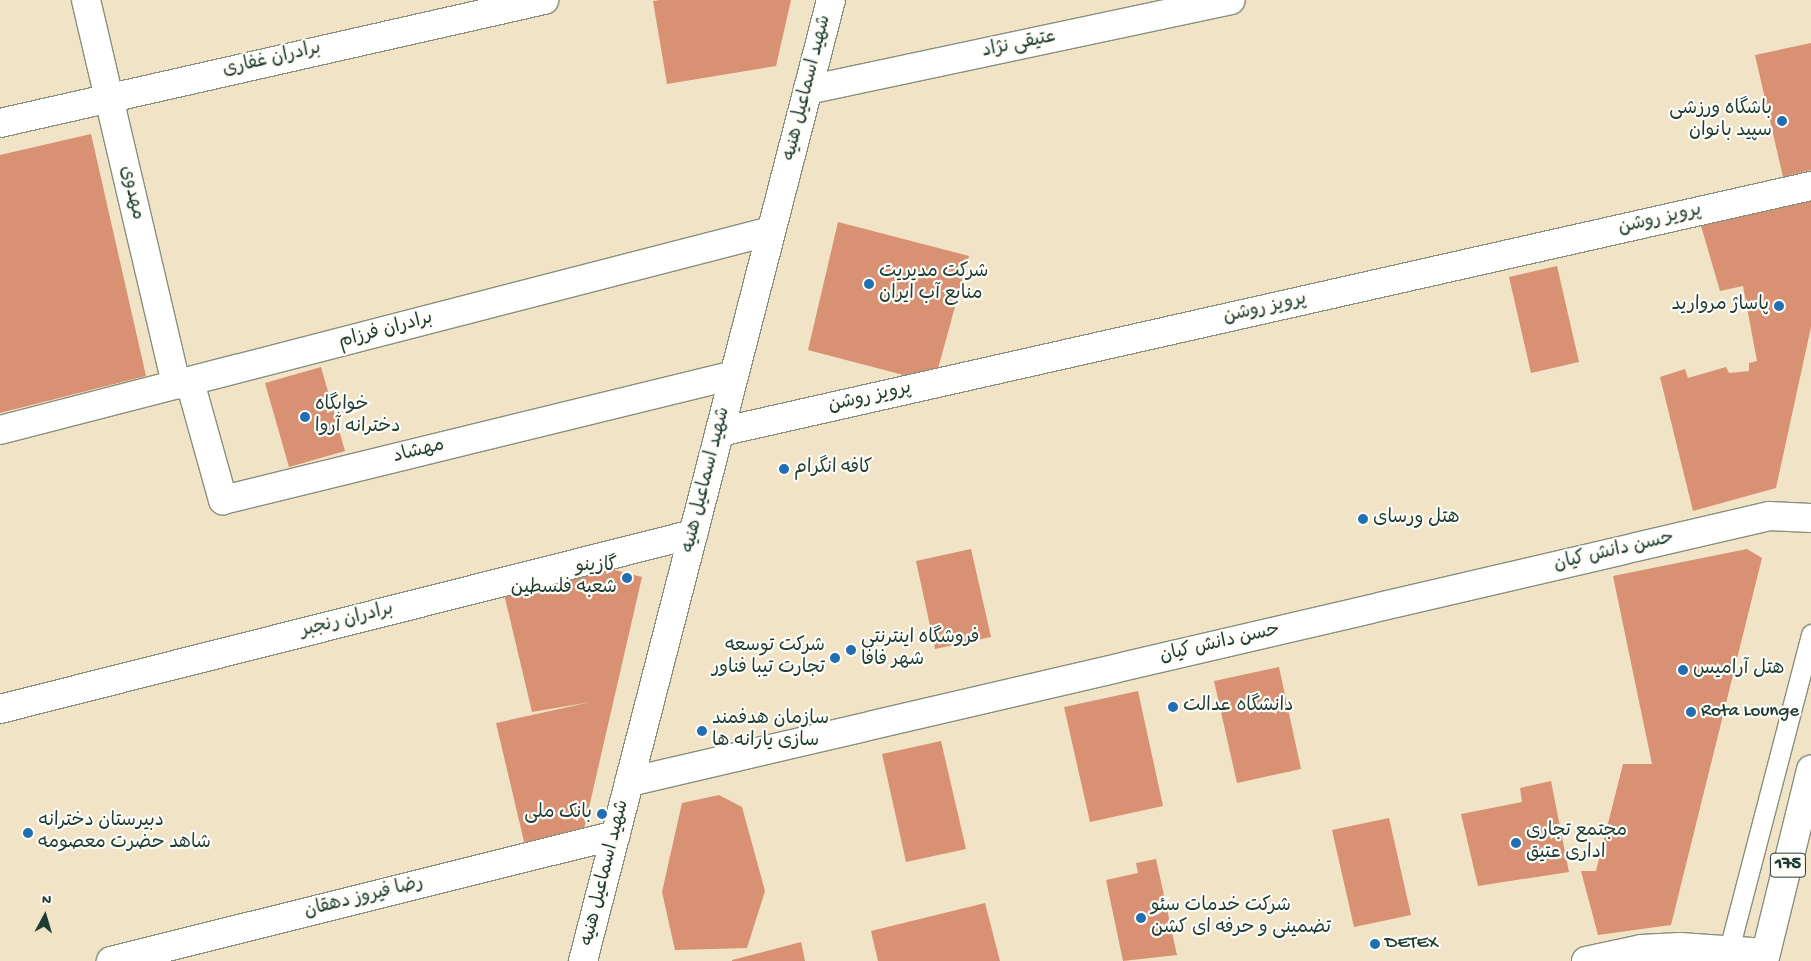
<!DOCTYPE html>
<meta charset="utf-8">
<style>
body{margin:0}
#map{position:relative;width:1811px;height:961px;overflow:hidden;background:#f1e3c6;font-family:"Gochi Hand","Playpen Sans Arabic",sans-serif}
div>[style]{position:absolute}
.building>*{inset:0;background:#d89173}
.roads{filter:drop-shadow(1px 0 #88907d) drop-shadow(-1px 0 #88907d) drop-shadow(0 1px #88907d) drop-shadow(0 -1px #88907d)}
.service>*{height:19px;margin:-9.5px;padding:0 9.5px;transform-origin:9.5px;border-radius:9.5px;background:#fff}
.minor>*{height:28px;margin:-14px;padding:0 14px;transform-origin:14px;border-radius:14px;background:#fff}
.secondary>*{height:28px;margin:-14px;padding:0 14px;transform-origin:14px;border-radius:14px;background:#fff}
.primary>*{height:28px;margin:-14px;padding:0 14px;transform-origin:14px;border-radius:14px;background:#fff}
.dots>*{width:14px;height:14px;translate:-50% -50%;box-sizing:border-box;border:2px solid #fdfcf7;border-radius:50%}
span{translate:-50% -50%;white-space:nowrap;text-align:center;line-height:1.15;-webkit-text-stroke:4.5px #fdfcf7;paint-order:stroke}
.shield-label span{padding:1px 4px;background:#fdfcf7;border:1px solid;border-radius:4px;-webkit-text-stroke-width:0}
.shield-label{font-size:18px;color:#1f3d34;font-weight:700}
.street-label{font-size:19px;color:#1f3d34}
.poi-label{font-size:19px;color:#1f3d34}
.right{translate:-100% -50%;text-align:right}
.left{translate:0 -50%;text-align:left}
.north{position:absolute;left:20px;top:891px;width:50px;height:50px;-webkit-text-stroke:4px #fdfcf7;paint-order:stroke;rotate:6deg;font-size:14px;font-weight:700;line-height:20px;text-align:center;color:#1f3d34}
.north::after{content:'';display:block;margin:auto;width:18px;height:22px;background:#1f3d34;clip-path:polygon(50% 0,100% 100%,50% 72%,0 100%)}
</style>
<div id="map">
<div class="building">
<div style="clip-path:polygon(660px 0,791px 0,776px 66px,667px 84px,653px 1px)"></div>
<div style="clip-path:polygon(1811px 43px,1811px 170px,1783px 177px,1755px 55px)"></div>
<div style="clip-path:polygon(91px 134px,146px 376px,0 413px,0 155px)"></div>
<div style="clip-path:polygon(1811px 200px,1811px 327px,1776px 488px,1693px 511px,1660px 377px,1685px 369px,1688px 378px,1726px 367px,1729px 373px,1749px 371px,1749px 363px,1757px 361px,1743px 286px,1720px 291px,1701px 226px)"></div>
<div style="clip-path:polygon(838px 222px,969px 256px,934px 383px,808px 350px)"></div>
<div style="clip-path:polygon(1557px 266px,1579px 362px,1531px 373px,1509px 277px)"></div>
<div style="clip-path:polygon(321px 367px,345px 451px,289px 467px,265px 383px)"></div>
<div style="clip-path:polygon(971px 549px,991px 637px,935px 649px,916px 561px)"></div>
<div style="clip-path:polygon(1747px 549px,1762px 558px,1671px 925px,1598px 935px,1581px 871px,1596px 871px,1623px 764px,1652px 764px,1613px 576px)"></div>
<div style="clip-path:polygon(615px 570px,642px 577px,582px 838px,526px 850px,496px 723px,591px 702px,532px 712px,504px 594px)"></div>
<div style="clip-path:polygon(1279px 667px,1301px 769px,1237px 783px,1214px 681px)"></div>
<div style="clip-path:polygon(1138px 691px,1163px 806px,1090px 822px,1064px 707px)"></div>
<div style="clip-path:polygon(941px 741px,966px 849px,906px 862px,882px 754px)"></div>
<div style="clip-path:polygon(1551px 781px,1569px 872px,1478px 886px,1461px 814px,1522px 802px,1520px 788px)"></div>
<div style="clip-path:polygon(719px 795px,742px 807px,765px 891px,747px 948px,675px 950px,662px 892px,682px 803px)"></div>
<div style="clip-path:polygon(1389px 818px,1411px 915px,1354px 927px,1332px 830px)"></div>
<div style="clip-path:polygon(1156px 859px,1177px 955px,1123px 961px,1106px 880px,1138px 873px,1136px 863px)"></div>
<div style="clip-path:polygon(985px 903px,1000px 961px,878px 961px,871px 931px)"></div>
<div style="clip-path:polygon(801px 942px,805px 961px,732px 961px,732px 960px)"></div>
</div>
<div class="roads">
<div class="service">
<div style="left:1726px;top:961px;width:338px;rotate:-75.4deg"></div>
</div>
<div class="minor">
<div style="left:86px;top:0;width:395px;rotate:76.8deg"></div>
<div style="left:808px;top:90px;width:432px;rotate:-12deg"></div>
<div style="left:0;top:123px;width:558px;rotate:-12.74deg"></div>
<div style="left:190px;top:382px;width:123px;rotate:74.4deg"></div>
<div style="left:223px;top:500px;width:526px;rotate:-13.75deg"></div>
<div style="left:0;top:430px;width:796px;rotate:-14.47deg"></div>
<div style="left:720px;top:432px;width:1118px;rotate:-12.71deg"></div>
<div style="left:0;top:709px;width:715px;rotate:-14.17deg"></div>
<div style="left:629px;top:782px;width:1171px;rotate:-13.13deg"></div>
<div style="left:1769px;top:516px;width:42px;rotate:2.7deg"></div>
<div style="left:111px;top:961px;width:520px;rotate:-14.01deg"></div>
<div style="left:1586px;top:961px;width:56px;rotate:-12.3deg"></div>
<div style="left:1641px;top:949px;width:39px;rotate:-3deg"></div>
<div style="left:1680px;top:947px;width:86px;rotate:4deg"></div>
</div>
<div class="secondary">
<div style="left:583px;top:961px;width:992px;rotate:-75.53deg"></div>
</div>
<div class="primary">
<div style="left:1764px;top:961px;width:197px;rotate:-76.2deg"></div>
</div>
</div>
<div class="dots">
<div style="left:1782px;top:121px;background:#1f6fb2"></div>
<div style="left:869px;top:284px;background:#1f6fb2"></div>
<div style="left:1779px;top:306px;background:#1f6fb2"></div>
<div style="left:305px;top:417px;background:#1f6fb2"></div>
<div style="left:784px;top:469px;background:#1f6fb2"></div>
<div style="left:1363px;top:519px;background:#1f6fb2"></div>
<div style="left:627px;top:578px;background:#1f6fb2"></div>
<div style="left:851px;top:650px;background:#1f6fb2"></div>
<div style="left:835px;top:658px;background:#1f6fb2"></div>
<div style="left:1683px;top:670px;background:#1f6fb2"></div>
<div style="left:1173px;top:707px;background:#1f6fb2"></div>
<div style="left:1691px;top:712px;background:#1f6fb2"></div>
<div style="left:702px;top:731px;background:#1f6fb2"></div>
<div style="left:602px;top:814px;background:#1f6fb2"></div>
<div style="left:28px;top:833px;background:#1f6fb2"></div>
<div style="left:1516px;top:843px;background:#1f6fb2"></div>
<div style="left:1141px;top:918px;background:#1f6fb2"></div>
<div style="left:1375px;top:944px;background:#1f6fb2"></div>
</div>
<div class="shield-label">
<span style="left:1788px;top:865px">175</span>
</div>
<div class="street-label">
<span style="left:1019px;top:45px;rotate:-12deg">عتیقی نژاد</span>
<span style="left:272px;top:60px;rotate:-13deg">برادران غفاری</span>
<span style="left:808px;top:88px;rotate:-76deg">شهید اسماعیل هنیه</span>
<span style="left:131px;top:193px;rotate:77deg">مهدوی</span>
<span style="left:1660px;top:220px;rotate:-13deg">پرویز روشن</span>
<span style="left:1265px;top:309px;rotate:-13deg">پرویز روشن</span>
<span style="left:386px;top:331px;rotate:-15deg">برادران فرزام</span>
<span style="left:870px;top:398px;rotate:-13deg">پرویز روشن</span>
<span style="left:419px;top:452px;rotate:-14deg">مهشاد</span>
<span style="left:707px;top:480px;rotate:-76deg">شهید اسماعیل هنیه</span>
<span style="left:1614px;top:552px;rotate:-13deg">حسن دانش کیان</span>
<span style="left:347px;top:621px;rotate:-14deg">برادران رنجبر</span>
<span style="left:1220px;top:644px;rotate:-13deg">حسن دانش کیان</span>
<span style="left:606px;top:873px;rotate:-76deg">شهید اسماعیل هنیه</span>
<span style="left:364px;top:898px;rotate:-14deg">رضا فیروز دهقان</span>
</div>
<div class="poi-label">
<span class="right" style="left:1772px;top:121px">باشگاه ورزشی<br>سپید بانوان</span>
<span class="left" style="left:879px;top:284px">شرکت مدیریت<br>منابع آب ایران</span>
<span class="right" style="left:1769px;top:306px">پاساژ مروارید</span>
<span class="left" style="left:315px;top:417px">خوابگاه<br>دخترانه آروا</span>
<span class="left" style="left:794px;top:469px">کافه انگرام</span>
<span class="left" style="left:1373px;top:519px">هتل ورسای</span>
<span class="right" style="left:617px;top:578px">گازینو<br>شعبه فلسطین</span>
<span class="left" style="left:861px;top:650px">فروشگاه اینترنتی<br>شهر فافا</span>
<span class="right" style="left:825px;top:658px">شرکت توسعه<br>تجارت تیبا فناور</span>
<span class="left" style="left:1693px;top:670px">هتل آرامیس</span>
<span class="left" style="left:1183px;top:707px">دانشگاه عدالت</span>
<span class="left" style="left:1701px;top:712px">Rota Lounge</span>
<span class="left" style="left:712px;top:731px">سازمان هدفمند<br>سازی یارانه ها</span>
<span class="right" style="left:592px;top:814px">بانک ملی</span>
<span class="left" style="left:38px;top:833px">دبیرستان دخترانه<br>شاهد حضرت معصومه</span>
<span class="left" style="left:1526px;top:843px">مجتمع تجاری<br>اداری عتیق</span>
<span class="left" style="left:1151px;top:918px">شرکت خدمات سئو<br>تضمینی و حرفه ای کشن</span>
<span class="left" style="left:1385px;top:944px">DETEX</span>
</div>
<div class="north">N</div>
</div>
